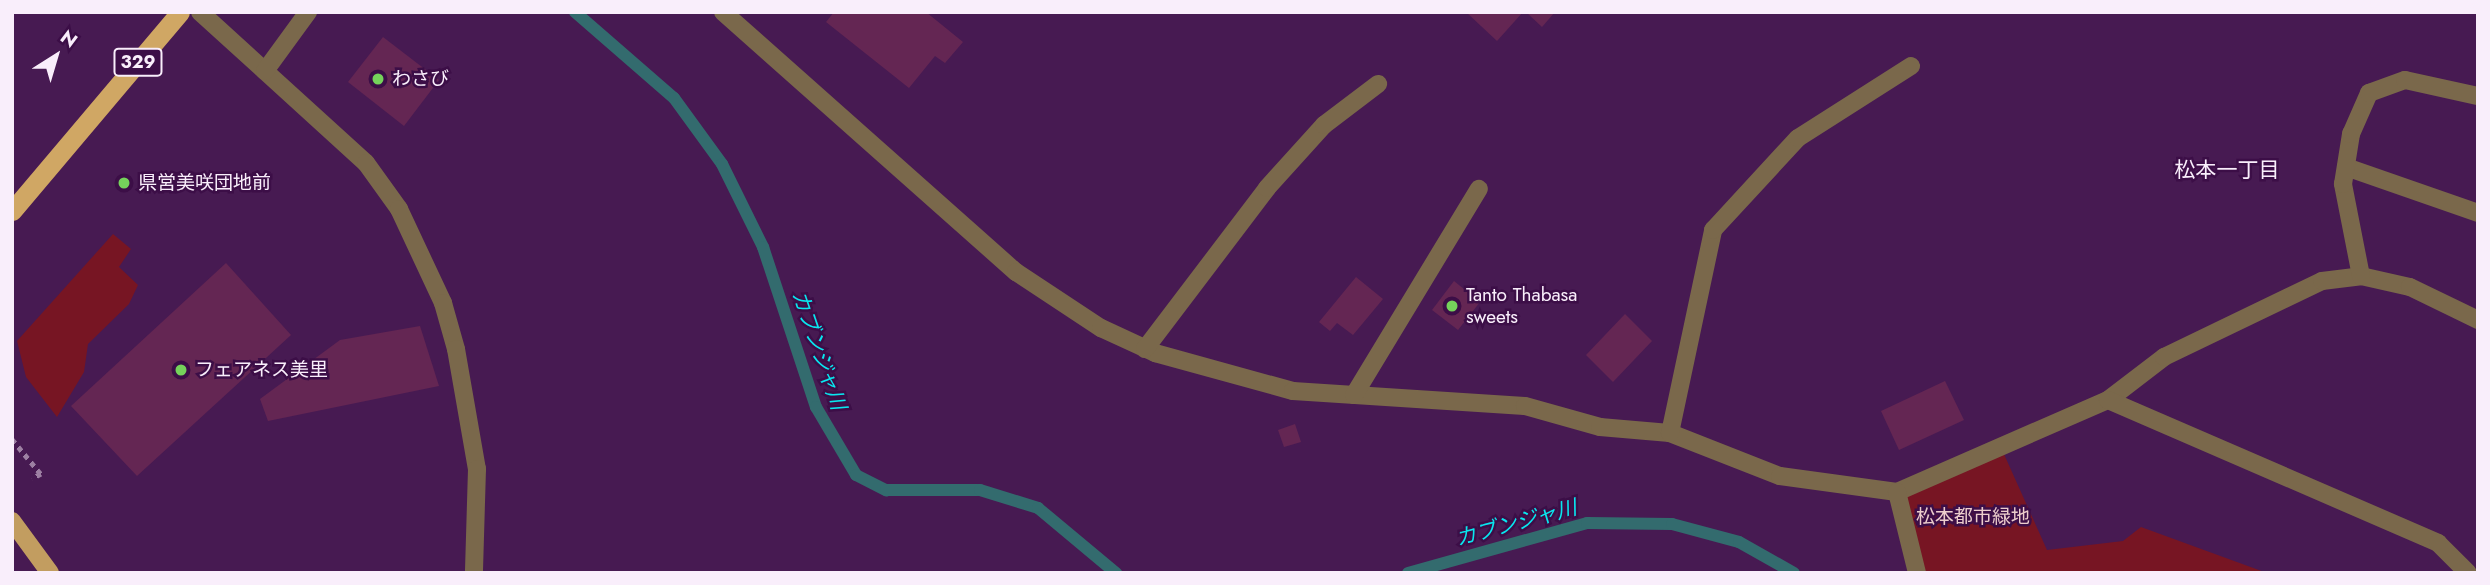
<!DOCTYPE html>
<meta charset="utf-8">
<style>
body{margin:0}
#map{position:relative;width:2490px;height:585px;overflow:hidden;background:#471a52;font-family:Jost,"Noto Sans JP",sans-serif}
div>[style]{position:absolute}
.green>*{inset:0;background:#771523}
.stream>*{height:12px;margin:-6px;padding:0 6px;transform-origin:6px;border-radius:6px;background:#336b6e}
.building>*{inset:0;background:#642653}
.path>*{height:4.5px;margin-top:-2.25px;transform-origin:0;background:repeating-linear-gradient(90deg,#9d80a3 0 5px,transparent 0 10px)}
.minor>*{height:18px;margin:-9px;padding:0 9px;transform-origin:9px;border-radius:9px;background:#7a684b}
.primary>*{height:18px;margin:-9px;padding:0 9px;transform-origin:9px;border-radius:9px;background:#c29d60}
.trunk>*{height:19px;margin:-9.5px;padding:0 9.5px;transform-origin:9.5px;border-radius:9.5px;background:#d0a764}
.dots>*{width:19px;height:19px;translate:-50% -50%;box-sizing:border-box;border:4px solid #3c0e47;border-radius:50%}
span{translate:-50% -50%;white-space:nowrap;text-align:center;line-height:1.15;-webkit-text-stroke:5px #3c0e47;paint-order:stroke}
.shield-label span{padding:2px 5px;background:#3c0e47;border:2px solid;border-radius:5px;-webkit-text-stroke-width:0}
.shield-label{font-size:18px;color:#f9eefb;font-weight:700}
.poi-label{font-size:19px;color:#f9eefb}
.left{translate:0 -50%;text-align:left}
.park-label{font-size:19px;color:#eccdcc}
.neighbourhood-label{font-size:21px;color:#f9eefb}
.water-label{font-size:21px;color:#09e7ef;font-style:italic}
.frame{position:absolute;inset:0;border:14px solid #f9eefb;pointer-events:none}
.north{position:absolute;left:21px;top:21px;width:70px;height:70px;-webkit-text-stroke:5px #3c0e47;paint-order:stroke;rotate:37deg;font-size:19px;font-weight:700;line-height:28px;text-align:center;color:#f9eefb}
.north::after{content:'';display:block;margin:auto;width:24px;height:32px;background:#f9eefb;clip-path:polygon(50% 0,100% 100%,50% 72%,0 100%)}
</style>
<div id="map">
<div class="green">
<div style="clip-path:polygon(113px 234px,131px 249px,119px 267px,138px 285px,129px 304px,88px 344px,84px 372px,57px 417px,26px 377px,17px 341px)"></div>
<div style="clip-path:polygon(1999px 443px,2047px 550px,2123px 541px,2141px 527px,2267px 573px,1917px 573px,1897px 492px)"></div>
</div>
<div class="stream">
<div style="left:575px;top:12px;width:131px;rotate:41deg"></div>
<div style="left:674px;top:98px;width:82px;rotate:54deg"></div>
<div style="left:722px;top:164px;width:93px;rotate:63.7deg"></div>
<div style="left:763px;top:247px;width:169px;rotate:71.7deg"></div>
<div style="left:816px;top:407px;width:79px;rotate:59.5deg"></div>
<div style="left:856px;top:475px;width:34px;rotate:27deg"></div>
<div style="left:886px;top:490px;width:94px"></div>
<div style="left:980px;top:490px;width:61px;rotate:17.2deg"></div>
<div style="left:1038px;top:508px;width:102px;rotate:39.8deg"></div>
<div style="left:1408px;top:573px;width:186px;rotate:-15.6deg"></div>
<div style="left:1587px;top:523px;width:85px;rotate:0.7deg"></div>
<div style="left:1672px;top:524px;width:69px;rotate:15deg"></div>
<div style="left:1739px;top:542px;width:63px;rotate:29.4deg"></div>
</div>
<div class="building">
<div style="clip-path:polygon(834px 12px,926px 12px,963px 42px,945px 63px,935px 56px,909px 88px,826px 22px)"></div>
<div style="clip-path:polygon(1466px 12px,1523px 12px,1497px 41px)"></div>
<div style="clip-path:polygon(1526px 12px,1555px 12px,1542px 27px)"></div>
<div style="clip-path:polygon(383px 37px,439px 80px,404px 126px,348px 82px)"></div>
<div style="clip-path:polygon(226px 263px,291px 335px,137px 476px,71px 406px)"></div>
<div style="clip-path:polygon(1356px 277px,1383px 299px,1353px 335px,1337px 323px,1330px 331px,1319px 322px)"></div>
<div style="clip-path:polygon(1454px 281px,1480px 302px,1458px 330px,1432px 310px)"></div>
<div style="clip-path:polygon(1625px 314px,1652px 341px,1613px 382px,1586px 355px)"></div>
<div style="clip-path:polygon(420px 326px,439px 386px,268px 421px,260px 399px,340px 340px)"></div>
<div style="clip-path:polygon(1945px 381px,1964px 420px,1899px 450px,1881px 411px)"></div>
<div style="clip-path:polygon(1295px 424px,1301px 442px,1284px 447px,1278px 430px)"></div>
</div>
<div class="path">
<div style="left:12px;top:439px;width:45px;rotate:50.4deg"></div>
<div style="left:41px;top:474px;width:10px;rotate:151deg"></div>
</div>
<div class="minor">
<div style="left:200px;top:12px;width:224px;rotate:42.3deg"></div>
<div style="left:366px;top:163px;width:57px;rotate:54.3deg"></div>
<div style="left:399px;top:209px;width:104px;rotate:64.9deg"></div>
<div style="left:443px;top:303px;width:48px;rotate:74.2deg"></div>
<div style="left:456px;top:349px;width:122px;rotate:80.1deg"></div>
<div style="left:477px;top:469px;width:104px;rotate:91.7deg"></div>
<div style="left:723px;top:12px;width:392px;rotate:41.6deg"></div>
<div style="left:1016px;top:272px;width:102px;rotate:33.4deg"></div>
<div style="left:1101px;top:328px;width:60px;rotate:24.8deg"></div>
<div style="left:1155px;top:353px;width:143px;rotate:15.4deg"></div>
<div style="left:1293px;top:391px;width:232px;rotate:3.7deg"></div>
<div style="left:1525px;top:406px;width:78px;rotate:15.6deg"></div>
<div style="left:1600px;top:427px;width:70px;rotate:4.9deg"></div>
<div style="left:1670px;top:433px;width:118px;rotate:21.4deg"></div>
<div style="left:1780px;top:476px;width:118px;rotate:7.8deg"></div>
<div style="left:1897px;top:492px;width:230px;rotate:-23.6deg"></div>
<div style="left:2108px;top:400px;width:71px;rotate:-37.5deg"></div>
<div style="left:2164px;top:357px;width:175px;rotate:-25.7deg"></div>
<div style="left:2322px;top:281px;width:39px;rotate:-7deg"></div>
<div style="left:2361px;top:276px;width:50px;rotate:12.7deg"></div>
<div style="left:2410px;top:287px;width:76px;rotate:25.9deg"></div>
<div style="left:265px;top:71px;width:73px;rotate:-53.9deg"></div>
<div style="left:2346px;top:167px;width:140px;rotate:19.2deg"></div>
<div style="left:2361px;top:276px;width:94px;rotate:-101.1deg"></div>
<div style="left:2343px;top:184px;width:51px;rotate:-80.9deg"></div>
<div style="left:2351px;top:134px;width:45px;rotate:-66.3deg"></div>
<div style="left:2369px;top:93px;width:38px;rotate:-20deg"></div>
<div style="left:2405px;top:80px;width:75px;rotate:12.4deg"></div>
<div style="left:1145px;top:349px;width:202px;rotate:-52.8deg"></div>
<div style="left:1267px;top:188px;width:85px;rotate:-47.9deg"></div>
<div style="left:1324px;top:125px;width:68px;rotate:-37.2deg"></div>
<div style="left:1354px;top:395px;width:241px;rotate:-58.8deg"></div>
<div style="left:2108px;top:400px;width:360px;rotate:23.4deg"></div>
<div style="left:2438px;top:543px;width:42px;rotate:45deg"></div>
<div style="left:1670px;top:433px;width:208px;rotate:-78deg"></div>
<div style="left:1713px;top:230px;width:125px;rotate:-47.3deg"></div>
<div style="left:1798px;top:138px;width:134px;rotate:-32.5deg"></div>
<div style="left:1897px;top:492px;width:83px;rotate:76.1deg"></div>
</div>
<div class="primary">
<div style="left:12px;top:521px;width:64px;rotate:53.8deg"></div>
</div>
<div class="trunk">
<div style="left:12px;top:211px;width:260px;rotate:-49.8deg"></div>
</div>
<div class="dots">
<div style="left:378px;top:79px;background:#75d25b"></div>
<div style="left:124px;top:183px;background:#75d25b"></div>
<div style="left:1452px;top:306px;background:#75d25b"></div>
<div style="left:181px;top:370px;background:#75d25b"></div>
</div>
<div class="shield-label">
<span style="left:138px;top:62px">329</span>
</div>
<div class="poi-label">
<span class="left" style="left:392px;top:79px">わさび</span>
<span class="left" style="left:138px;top:183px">県営美咲団地前</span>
<span class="left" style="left:1466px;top:306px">Tanto Thabasa<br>sweets</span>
<span class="left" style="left:195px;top:370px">フェアネス美里</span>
</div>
<div class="park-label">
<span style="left:1973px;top:517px">松本都市緑地</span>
</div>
<div class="neighbourhood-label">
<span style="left:2227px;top:170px">松本一丁目</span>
</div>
<div class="water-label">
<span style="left:819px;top:350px;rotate:71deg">カブンジャ川</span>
<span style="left:1516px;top:523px;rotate:-15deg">カブンジャ川</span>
</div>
<div class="frame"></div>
<div class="north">N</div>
</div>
